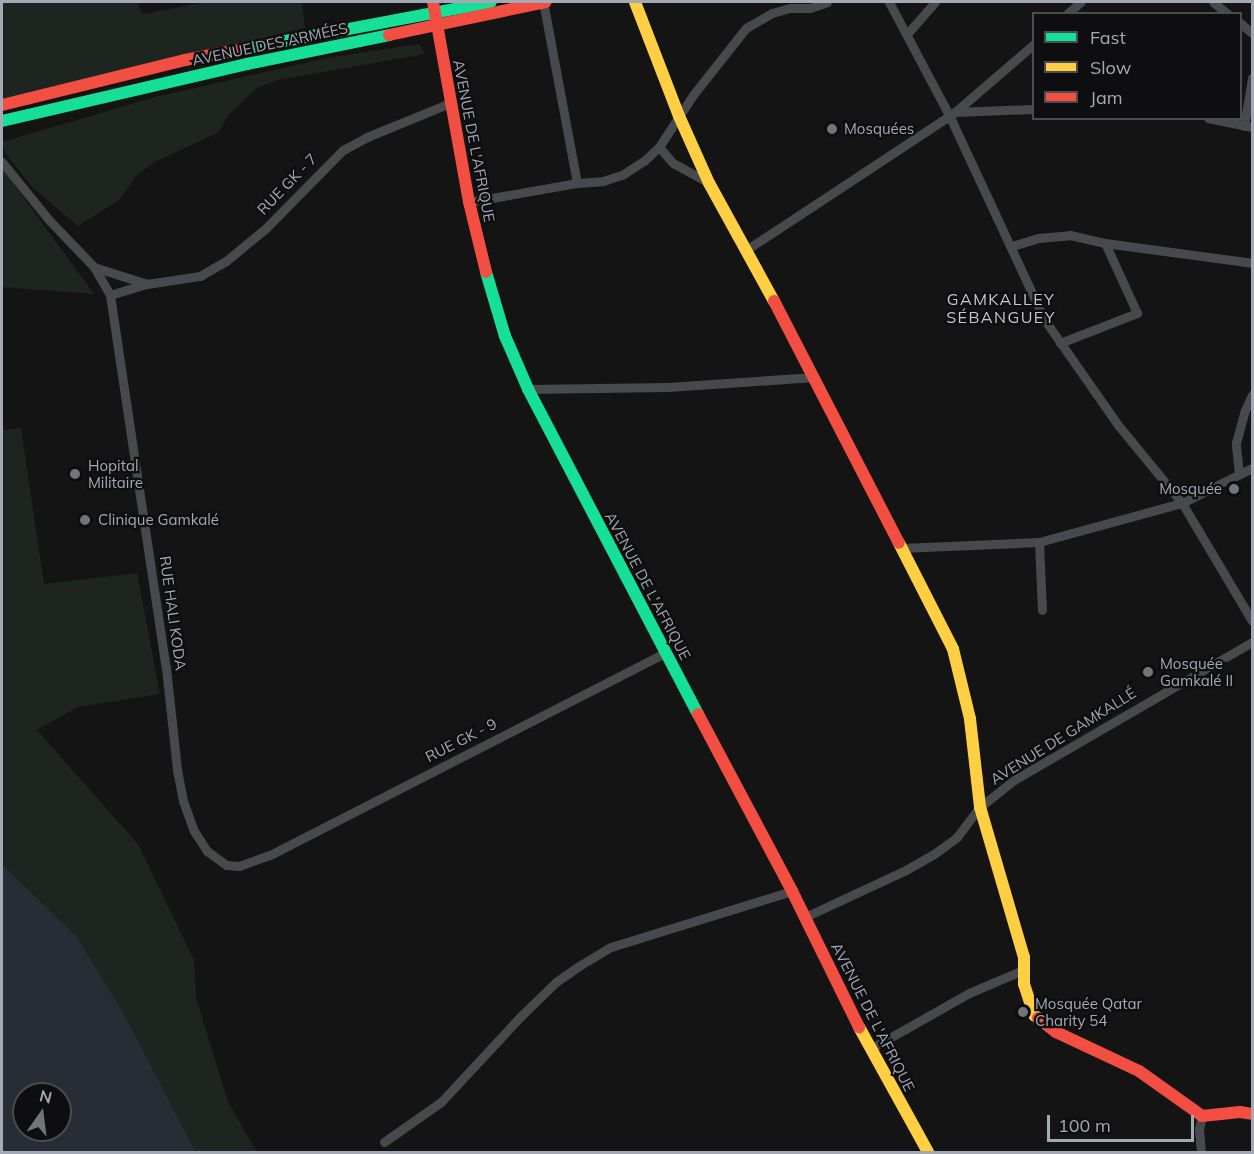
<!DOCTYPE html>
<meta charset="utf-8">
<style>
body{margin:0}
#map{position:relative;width:1254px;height:1154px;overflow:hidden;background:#141414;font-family:Mulish,sans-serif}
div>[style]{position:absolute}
.green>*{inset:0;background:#1e241f}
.water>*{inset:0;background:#282d35}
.street>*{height:9px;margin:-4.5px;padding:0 4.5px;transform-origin:4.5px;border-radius:4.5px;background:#48494c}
.fast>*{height:12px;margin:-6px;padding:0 6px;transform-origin:6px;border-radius:6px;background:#16e098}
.slow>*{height:12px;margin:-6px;padding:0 6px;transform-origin:6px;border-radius:6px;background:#ffcf43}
.jam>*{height:12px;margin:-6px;padding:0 6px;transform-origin:6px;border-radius:6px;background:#f24e42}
.dots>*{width:16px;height:16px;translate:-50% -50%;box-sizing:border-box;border:3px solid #0e0e10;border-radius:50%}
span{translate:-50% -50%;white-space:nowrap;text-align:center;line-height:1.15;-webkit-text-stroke:4.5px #0e0e10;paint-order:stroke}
.street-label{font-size:15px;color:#a5a8b5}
.poi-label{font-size:15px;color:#a5a8b5}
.left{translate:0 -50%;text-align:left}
.right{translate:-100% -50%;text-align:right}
.neighbourhood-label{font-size:16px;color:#c6c8d1;letter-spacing:1.5px}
.frame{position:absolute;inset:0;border:3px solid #a5a8b5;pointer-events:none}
.legend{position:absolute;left:1032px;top:12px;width:210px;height:108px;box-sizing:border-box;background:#0e0e10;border:2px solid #4a4c52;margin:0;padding:8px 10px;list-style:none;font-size:18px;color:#a5a8b5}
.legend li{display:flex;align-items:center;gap:12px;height:30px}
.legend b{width:30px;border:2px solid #4a4c52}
.north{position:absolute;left:12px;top:1082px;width:60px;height:60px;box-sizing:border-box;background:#0e0e10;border:2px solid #4a4c52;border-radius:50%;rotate:14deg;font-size:16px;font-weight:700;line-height:24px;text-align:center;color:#a5a8b5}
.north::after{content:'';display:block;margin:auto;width:21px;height:27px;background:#72747d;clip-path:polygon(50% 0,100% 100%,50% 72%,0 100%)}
.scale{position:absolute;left:1047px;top:1115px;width:147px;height:27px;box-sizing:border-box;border:3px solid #a5a8b5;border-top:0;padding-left:8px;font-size:18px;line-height:21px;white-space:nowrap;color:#a5a8b5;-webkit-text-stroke:4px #0e0e10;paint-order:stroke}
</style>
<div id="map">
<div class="green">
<div style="clip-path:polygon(2px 2px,138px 2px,142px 14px,208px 2px,302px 2px,305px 28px,2px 99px)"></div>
<div style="clip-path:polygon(419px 44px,425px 54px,278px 80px,257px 88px,228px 115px,219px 132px,153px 163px,137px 175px,119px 200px,78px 226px,32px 187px,5px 153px,2px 142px,155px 97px,326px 58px)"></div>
<div style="clip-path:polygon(3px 169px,94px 294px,2px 287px)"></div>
<div style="clip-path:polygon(21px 428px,44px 584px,137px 573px,160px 694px,78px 707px,37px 730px,138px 844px,194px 960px,196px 997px,228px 1102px,257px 1152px,196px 1152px,123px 1012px,77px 937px,2px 864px,2px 430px)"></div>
</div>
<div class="water">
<div style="clip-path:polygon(evenodd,2px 864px,77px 937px,123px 1012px,196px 1152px,2px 1152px,2px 864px,24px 1094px,60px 1094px,60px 1130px,24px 1130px,24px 1094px)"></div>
</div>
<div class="street">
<div style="left:889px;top:2px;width:128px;rotate:62deg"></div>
<div style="left:949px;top:115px;width:225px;rotate:65deg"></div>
<div style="left:1044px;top:319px;width:129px;rotate:55.1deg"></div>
<div style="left:1118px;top:425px;width:101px;rotate:50.6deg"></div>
<div style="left:1182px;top:503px;width:137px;rotate:59.3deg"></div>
<div style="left:1213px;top:2px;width:19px;rotate:39deg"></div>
<div style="left:1067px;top:14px;width:18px;rotate:-41deg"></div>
<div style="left:1240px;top:23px;width:16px;rotate:40deg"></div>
<div style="left:907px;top:34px;width:43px;rotate:-48.8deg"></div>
<div style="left:955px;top:112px;width:79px;rotate:-2.2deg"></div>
<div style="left:1208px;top:118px;width:45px;rotate:11.6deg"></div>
<div style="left:1244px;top:126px;width:49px;rotate:-80.5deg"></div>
<div style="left:659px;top:147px;width:21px;rotate:49deg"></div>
<div style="left:673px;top:163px;width:39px;rotate:29deg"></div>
<div style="left:2px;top:162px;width:75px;rotate:51deg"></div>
<div style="left:49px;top:220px;width:65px;rotate:46.2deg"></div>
<div style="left:94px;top:267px;width:32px;rotate:60deg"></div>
<div style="left:110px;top:295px;width:377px;rotate:81.5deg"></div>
<div style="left:166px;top:668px;width:103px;rotate:83.8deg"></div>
<div style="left:177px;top:770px;width:32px;rotate:79deg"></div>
<div style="left:183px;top:801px;width:32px;rotate:70deg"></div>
<div style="left:194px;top:831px;width:24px;rotate:57deg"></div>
<div style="left:207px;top:851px;width:24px;rotate:36deg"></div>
<div style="left:226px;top:865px;width:13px;rotate:4deg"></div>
<div style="left:239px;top:866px;width:33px;rotate:-20deg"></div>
<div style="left:270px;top:855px;width:445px;rotate:-27.1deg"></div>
<div style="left:577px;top:183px;width:26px;rotate:-4deg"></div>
<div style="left:603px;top:181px;width:20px;rotate:-18deg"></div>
<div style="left:622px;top:175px;width:27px;rotate:-33deg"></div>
<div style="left:645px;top:160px;width:19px;rotate:-43deg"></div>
<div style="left:659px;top:147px;width:62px;rotate:-56.8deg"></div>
<div style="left:693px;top:95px;width:85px;rotate:-51.7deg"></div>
<div style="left:746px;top:28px;width:30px;rotate:-30deg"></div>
<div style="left:772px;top:13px;width:19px;rotate:-16deg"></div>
<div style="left:790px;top:8px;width:20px"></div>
<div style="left:810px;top:8px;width:18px;rotate:-19deg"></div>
<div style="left:469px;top:202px;width:110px;rotate:-10deg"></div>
<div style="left:577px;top:183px;width:184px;rotate:-100.6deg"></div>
<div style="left:1012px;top:246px;width:27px;rotate:-17deg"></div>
<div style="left:1038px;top:238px;width:32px;rotate:-5deg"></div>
<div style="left:1070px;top:235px;width:36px;rotate:13deg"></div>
<div style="left:1105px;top:243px;width:148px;rotate:7.7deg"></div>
<div style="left:746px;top:250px;width:250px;rotate:-33.4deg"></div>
<div style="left:955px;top:112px;width:104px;rotate:-40.7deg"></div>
<div style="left:94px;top:267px;width:56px;rotate:17.8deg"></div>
<div style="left:110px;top:295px;width:39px;rotate:-17deg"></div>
<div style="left:147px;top:284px;width:54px;rotate:-8.6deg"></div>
<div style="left:200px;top:276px;width:30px;rotate:-30deg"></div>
<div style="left:226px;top:261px;width:52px;rotate:-39.5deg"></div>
<div style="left:266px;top:228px;width:110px;rotate:-45.4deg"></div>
<div style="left:343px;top:150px;width:27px;rotate:-28deg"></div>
<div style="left:367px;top:137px;width:90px;rotate:-22.3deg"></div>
<div style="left:1060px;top:343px;width:83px;rotate:-21.3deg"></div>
<div style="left:1137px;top:313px;width:77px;rotate:-114.6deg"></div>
<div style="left:528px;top:389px;width:140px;rotate:-0.8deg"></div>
<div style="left:668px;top:387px;width:147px;rotate:-3.9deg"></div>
<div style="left:1239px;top:474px;width:31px;rotate:-96deg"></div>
<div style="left:1236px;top:443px;width:34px;rotate:-75deg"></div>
<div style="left:1245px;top:410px;width:17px;rotate:-65deg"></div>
<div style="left:1039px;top:542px;width:68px;rotate:87.5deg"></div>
<div style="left:901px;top:548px;width:138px;rotate:-2.5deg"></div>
<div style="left:1039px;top:542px;width:148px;rotate:-15.3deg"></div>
<div style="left:1182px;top:503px;width:78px;rotate:-26.6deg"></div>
<div style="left:805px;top:917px;width:111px;rotate:-25deg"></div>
<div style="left:906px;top:870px;width:32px;rotate:-30deg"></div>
<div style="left:934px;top:854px;width:29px;rotate:-36deg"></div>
<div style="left:957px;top:837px;width:38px;rotate:-53deg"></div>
<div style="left:980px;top:807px;width:43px;rotate:-38.5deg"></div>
<div style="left:1014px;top:780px;width:275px;rotate:-30.1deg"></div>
<div style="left:870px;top:1049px;width:114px;rotate:-29.5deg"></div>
<div style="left:969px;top:993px;width:59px;rotate:-23.1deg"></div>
<div style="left:384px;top:1142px;width:70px;rotate:-35.1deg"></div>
<div style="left:441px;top:1102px;width:116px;rotate:-47.1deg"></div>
<div style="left:520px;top:1017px;width:50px;rotate:-44.2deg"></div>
<div style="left:556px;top:982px;width:28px;rotate:-35deg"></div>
<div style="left:579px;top:966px;width:37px;rotate:-31deg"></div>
<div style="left:611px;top:947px;width:189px;rotate:-17.2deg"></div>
<div style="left:1201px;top:1152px;width:23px;rotate:-95deg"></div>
<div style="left:1199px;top:1129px;width:13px;rotate:-77deg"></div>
</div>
<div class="fast">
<div style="left:248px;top:48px;width:247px;rotate:-10.7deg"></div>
<div style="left:2px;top:121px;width:252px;rotate:-13.1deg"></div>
<div style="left:247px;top:64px;width:145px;rotate:-11.5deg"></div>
<div style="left:486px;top:272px;width:67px;rotate:73.5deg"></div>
<div style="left:505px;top:336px;width:58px;rotate:66.5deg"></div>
<div style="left:528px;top:389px;width:367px;rotate:62.4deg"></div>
</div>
<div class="slow">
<div style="left:635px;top:2px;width:122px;rotate:68.9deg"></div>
<div style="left:679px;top:116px;width:73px;rotate:65.9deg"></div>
<div style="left:709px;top:183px;width:135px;rotate:61.2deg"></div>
<div style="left:899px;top:543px;width:119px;rotate:63deg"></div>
<div style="left:953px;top:649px;width:72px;rotate:76.3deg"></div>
<div style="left:970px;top:719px;width:89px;rotate:83.5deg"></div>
<div style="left:980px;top:807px;width:156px;rotate:73.7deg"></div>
<div style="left:1024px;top:957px;width:27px;rotate:90deg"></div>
<div style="left:1024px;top:984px;width:33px;rotate:72deg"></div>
<div style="left:1034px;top:1015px;width:5px;rotate:37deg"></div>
<div style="left:859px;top:1027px;width:143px;rotate:61.1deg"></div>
</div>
<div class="jam">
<div style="left:433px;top:2px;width:203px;rotate:79.8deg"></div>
<div style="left:469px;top:202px;width:72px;rotate:76.3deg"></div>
<div style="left:389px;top:35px;width:160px;rotate:-11.9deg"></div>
<div style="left:2px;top:105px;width:188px;rotate:-13.8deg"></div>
<div style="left:185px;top:60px;width:64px;rotate:-10.8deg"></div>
<div style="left:774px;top:301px;width:272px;rotate:62.7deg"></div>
<div style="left:698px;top:714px;width:200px;rotate:62deg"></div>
<div style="left:792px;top:891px;width:152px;rotate:63.8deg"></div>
<div style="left:1038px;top:1018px;width:23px;rotate:38deg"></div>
<div style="left:1056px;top:1032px;width:92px;rotate:25.2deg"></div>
<div style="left:1139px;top:1071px;width:77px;rotate:35.5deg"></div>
<div style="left:1202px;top:1116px;width:38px;rotate:-6deg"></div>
<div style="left:1240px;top:1112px;width:12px;rotate:9deg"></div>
</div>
<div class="dots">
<div style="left:832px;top:129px;background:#72747d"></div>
<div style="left:75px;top:474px;background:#72747d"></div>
<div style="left:1234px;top:489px;background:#72747d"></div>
<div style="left:85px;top:520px;background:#72747d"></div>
<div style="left:1148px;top:672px;background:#72747d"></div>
<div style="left:1023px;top:1012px;background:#72747d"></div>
</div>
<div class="street-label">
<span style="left:270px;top:44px;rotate:-12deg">AVENUE DES ARMÉES</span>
<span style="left:474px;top:141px;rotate:79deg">AVENUE DE L'AFRIQUE</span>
<span style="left:287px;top:184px;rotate:-46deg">RUE GK - 7</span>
<span style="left:648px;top:586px;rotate:62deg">AVENUE DE L'AFRIQUE</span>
<span style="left:173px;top:613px;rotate:82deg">RUE HALI KODA</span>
<span style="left:1063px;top:736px;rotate:-32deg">AVENUE DE GAMKALLÉ</span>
<span style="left:461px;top:740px;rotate:-27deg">RUE GK - 9</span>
<span style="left:873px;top:1017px;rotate:63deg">AVENUE DE L'AFRIQUE</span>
</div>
<div class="poi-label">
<span class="left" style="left:844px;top:129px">Mosquées</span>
<span class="left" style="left:88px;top:474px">Hopital<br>Militaire</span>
<span class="right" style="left:1222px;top:489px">Mosquée</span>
<span class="left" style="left:98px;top:520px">Clinique Gamkalé</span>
<span class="left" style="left:1160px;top:672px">Mosquée<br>Gamkalé II</span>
<span class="left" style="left:1035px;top:1012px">Mosquée Qatar<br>Charity 54</span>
</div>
<div class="neighbourhood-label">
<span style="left:1001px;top:308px">GAMKALLEY<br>SÉBANGUEY</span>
</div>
<div class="frame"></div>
<ul class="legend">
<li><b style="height:8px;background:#16e098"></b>Fast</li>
<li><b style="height:8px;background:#ffcf43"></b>Slow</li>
<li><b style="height:8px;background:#f24e42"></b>Jam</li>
</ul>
<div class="north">N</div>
<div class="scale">100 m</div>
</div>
